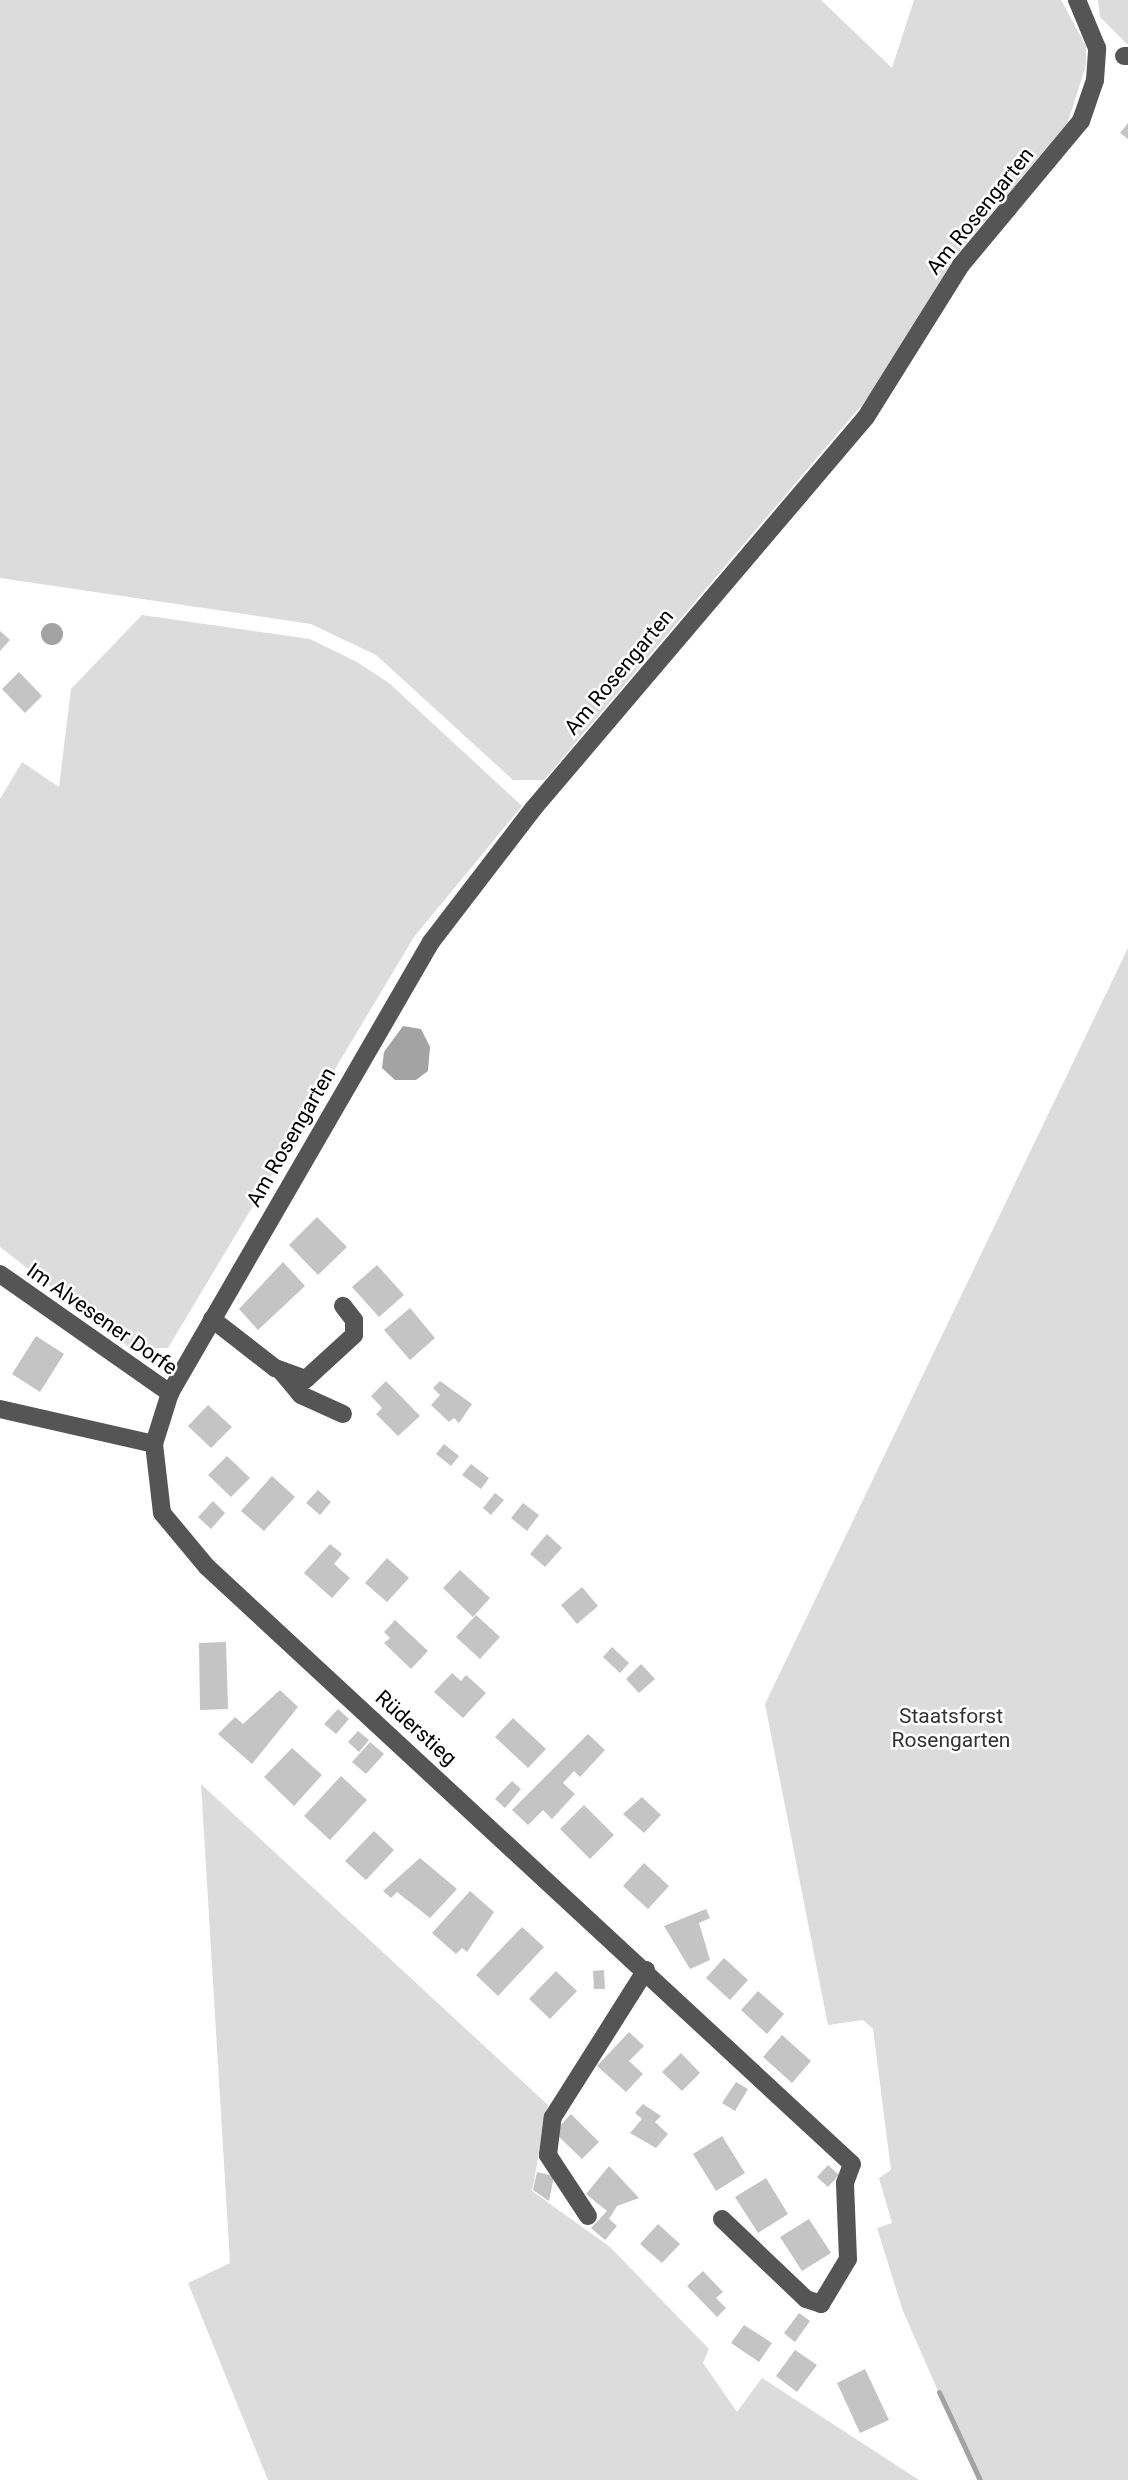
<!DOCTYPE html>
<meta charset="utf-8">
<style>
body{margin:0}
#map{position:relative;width:1128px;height:2480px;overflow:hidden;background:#fff;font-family:Roboto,sans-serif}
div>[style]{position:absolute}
.green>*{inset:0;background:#dcdcdc}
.water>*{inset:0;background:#a3a3a3}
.round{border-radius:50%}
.stream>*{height:5px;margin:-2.5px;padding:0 2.5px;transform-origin:2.5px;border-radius:2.5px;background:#a3a3a3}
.building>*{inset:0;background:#c4c4c4}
.minor>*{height:18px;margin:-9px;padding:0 9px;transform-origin:9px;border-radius:9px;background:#555}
span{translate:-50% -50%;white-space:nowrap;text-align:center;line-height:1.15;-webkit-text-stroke:5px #fff;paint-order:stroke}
.street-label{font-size:21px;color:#000}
.park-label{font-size:21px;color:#333}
</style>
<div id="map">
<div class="green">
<div style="clip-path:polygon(0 0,821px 0,892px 68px,914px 0,1061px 0,1086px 46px,1086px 65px,1068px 122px,954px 258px,877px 387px,544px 780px,513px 780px,376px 655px,311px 624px,0 578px)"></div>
<div style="clip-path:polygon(1098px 0,1128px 0,1128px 45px,1100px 17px)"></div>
<div style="clip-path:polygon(142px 615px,310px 639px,357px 662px,389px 683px,522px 806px,414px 937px,168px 1348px,130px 1348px,0 1247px,0 799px,22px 762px,59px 787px,71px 689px)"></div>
<div style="clip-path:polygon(1128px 948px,1128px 2480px,977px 2480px,903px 2311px,877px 2228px,892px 2223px,879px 2178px,891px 2170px,873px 2029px,863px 2020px,828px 2025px,765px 1704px)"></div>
<div style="clip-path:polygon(201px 1784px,548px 2105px,532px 2191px,610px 2247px,709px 2349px,703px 2363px,737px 2412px,762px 2378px,919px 2480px,268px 2480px,188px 2283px,230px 2263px)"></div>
</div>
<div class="water">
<div class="round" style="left:41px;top:623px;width:22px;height:22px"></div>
<div style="clip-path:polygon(403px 1026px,421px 1029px,430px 1047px,428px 1071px,416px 1080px,395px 1080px,382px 1068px,384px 1052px)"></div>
</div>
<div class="stream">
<div style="left:939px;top:2392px;width:97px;rotate:65deg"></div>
</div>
<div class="building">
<div style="clip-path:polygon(1128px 123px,1128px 139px,1120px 133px)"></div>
<div style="clip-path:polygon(0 631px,10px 640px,0 651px)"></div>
<div style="clip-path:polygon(19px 672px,42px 696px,25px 713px,2px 689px)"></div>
<div style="clip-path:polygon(317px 1217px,347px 1247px,318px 1275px,289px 1245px)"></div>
<div style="clip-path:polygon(283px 1262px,305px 1286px,258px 1330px,239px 1309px)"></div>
<div style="clip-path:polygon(377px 1265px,404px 1295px,379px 1317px,352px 1287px)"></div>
<div style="clip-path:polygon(410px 1308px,435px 1338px,410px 1360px,384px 1330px)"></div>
<div style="clip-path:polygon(36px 1336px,64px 1354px,40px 1392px,12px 1374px)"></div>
<div style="clip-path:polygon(386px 1381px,420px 1416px,398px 1436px,376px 1414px,382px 1408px,371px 1396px)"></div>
<div style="clip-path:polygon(440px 1381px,472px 1404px,459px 1423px,454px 1418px,449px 1422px,431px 1405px,440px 1395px,433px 1388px)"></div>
<div style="clip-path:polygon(208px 1405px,232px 1427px,211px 1448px,188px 1426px)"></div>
<div style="clip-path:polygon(444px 1444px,459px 1456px,451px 1466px,436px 1454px)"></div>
<div style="clip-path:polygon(227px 1456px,250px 1478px,231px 1497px,208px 1475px)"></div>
<div style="clip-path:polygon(471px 1464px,489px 1478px,481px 1489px,462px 1475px)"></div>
<div style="clip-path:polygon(272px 1476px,295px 1497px,264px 1531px,241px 1511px)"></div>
<div style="clip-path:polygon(318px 1490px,331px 1502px,320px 1515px,306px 1503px)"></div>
<div style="clip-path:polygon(495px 1493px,504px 1500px,491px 1515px,483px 1508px)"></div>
<div style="clip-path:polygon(213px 1501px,225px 1513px,211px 1529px,198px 1517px)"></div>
<div style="clip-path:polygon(523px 1503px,539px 1515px,527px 1531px,511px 1518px)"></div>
<div style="clip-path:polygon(547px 1534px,562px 1548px,545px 1567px,530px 1554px)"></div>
<div style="clip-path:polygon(330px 1544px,342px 1554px,334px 1564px,350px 1578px,332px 1598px,304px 1573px)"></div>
<div style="clip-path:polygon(387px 1558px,409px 1578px,387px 1602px,365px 1583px)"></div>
<div style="clip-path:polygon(460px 1570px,490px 1598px,473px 1617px,443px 1588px)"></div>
<div style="clip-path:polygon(582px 1587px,598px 1606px,577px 1624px,561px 1605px)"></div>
<div style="clip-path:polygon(476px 1615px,500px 1637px,480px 1659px,456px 1637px)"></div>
<div style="clip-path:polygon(395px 1620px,428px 1651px,411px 1669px,384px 1643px,390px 1638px,384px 1632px)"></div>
<div style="clip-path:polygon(226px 1642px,228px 1709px,200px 1710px,199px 1643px)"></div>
<div style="clip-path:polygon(612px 1647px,629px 1663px,620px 1673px,603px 1657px)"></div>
<div style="clip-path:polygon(641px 1664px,655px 1679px,639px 1693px,626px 1679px)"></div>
<div style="clip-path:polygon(452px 1673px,461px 1681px,466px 1675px,486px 1693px,463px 1718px,434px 1692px)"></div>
<div style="clip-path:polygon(280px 1690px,298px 1707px,252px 1764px,218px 1734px,235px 1717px,243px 1724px)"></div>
<div style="clip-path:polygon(338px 1709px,349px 1719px,336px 1734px,324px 1724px)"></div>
<div style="clip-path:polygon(513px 1718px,546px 1749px,528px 1768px,495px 1737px)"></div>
<div style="clip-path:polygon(358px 1731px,369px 1740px,359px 1752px,348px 1742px)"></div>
<div style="clip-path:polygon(588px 1734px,605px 1750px,580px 1777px,574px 1771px,563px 1783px,575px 1794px,552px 1819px,543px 1810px,528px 1825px,512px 1810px)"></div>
<div style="clip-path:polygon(370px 1742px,384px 1754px,366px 1774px,352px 1762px)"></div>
<div style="clip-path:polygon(292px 1748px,322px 1775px,294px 1806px,264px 1777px)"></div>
<div style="clip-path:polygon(341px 1776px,367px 1800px,330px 1840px,304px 1816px)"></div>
<div style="clip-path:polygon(512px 1781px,521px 1789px,505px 1808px,495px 1799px)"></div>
<div style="clip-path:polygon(642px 1797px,661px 1815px,644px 1833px,623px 1814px)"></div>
<div style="clip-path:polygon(584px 1805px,614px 1835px,590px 1859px,560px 1829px)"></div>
<div style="clip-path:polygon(374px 1831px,394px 1850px,366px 1880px,345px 1861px)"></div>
<div style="clip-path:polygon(420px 1858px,457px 1889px,430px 1918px,397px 1892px,391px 1898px,383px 1891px)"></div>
<div style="clip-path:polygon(644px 1863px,669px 1886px,648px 1909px,623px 1886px)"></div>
<div style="clip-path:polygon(470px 1891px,494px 1912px,467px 1952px,462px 1948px,456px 1954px,432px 1933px)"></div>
<div style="clip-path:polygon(706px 1909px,710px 1918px,699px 1923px,710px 1960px,690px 1969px,664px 1926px)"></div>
<div style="clip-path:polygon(522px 1927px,544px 1947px,498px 1996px,476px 1975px)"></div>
<div style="clip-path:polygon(724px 1958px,748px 1980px,730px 2000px,706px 1978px)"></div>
<div style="clip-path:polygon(604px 1970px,605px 1989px,594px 1989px,593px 1971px)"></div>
<div style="clip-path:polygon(556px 1971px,577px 1991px,550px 2019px,529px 1999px)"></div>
<div style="clip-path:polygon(758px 1991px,784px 2014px,767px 2034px,741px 2010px)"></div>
<div style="clip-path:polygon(629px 2032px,644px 2046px,629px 2061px,643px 2074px,626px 2092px,597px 2066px)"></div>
<div style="clip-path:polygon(782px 2035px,811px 2061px,792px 2083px,763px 2057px)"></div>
<div style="clip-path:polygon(681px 2053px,700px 2073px,682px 2091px,662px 2072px)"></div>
<div style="clip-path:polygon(736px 2082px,748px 2089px,735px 2111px,722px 2103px)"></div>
<div style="clip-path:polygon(643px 2104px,661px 2116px,655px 2122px,668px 2134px,656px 2148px,630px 2133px,642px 2119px,635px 2113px)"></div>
<div style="clip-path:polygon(571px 2114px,599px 2142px,582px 2159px,554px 2132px)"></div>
<div style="clip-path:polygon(722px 2136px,745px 2173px,716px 2191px,693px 2154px)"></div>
<div style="clip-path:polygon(828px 2165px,839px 2175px,828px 2187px,817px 2177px)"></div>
<div style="clip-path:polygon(609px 2166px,639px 2198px,617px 2206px,609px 2219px,617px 2226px,605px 2240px,591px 2228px,607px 2211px,586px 2194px)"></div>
<div style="clip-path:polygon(537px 2172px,554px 2176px,549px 2201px,533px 2190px)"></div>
<div style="clip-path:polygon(766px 2178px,788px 2214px,758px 2233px,735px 2197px)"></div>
<div style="clip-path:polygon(809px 2219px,831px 2253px,802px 2271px,780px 2237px)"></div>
<div style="clip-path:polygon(658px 2224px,680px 2244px,662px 2263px,640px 2244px)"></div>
<div style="clip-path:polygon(703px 2271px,723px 2292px,716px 2298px,726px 2308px,717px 2317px,687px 2286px)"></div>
<div style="clip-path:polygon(799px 2313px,810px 2321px,795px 2342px,784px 2333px)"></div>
<div style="clip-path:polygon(744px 2325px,772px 2343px,759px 2362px,731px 2343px)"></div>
<div style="clip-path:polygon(795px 2350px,817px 2365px,797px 2392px,776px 2376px)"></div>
<div style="clip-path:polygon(865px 2369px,889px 2420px,860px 2433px,837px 2383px)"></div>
</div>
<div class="minor">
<div style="left:1124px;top:56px;width:4px"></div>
<div style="left:0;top:1274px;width:208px;rotate:35deg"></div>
<div style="left:212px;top:1319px;width:80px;rotate:37.9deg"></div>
<div style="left:275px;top:1368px;width:33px;rotate:20deg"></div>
<div style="left:306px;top:1379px;width:65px;rotate:-42.5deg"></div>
<div style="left:354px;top:1335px;width:15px;rotate:-90deg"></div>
<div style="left:354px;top:1320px;width:18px;rotate:-128deg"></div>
<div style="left:280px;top:1370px;width:33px;rotate:50deg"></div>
<div style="left:301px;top:1395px;width:46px;rotate:24.3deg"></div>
<div style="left:0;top:1409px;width:158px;rotate:12.8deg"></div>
<div style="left:588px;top:2216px;width:73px;rotate:-123.3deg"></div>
<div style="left:548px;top:2155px;width:38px;rotate:-83deg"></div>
<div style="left:553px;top:2117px;width:174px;rotate:-57.7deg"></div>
<div style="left:722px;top:2219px;width:116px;rotate:43.6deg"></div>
<div style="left:806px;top:2299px;width:16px;rotate:18deg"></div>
<div style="left:821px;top:2304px;width:52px;rotate:-59deg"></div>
<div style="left:848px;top:2259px;width:76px;rotate:-92.3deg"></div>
<div style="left:845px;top:2183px;width:20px;rotate:-70deg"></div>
<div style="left:852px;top:2164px;width:879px;rotate:-137.21deg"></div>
<div style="left:207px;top:1567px;width:70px;rotate:-129.8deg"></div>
<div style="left:162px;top:1513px;width:69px;rotate:-96.6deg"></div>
<div style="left:154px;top:1444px;width:53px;rotate:-72.6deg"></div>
<div style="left:170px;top:1393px;width:521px;rotate:-59.94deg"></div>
<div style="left:431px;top:942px;width:168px;rotate:-52.5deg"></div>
<div style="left:533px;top:809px;width:514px;rotate:-49.65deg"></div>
<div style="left:866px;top:417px;width:179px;rotate:-58deg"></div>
<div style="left:961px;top:265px;width:187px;rotate:-50.2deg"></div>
<div style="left:1081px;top:121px;width:43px;rotate:-71.1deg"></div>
<div style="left:1095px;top:80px;width:32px;rotate:-86deg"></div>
<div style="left:1097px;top:48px;width:52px;rotate:-112.6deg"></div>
</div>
<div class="street-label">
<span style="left:980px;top:211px;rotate:-51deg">Am Rosengarten</span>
<span style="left:619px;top:672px;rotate:-50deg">Am Rosengarten</span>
<span style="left:291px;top:1137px;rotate:-60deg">Am Rosengarten</span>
<span style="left:102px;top:1319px;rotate:35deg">Im Alvesener Dorfe</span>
<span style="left:416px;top:1728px;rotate:42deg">Rüderstieg</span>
</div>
<div class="park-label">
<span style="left:951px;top:1728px">Staatsforst<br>Rosengarten</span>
</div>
</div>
